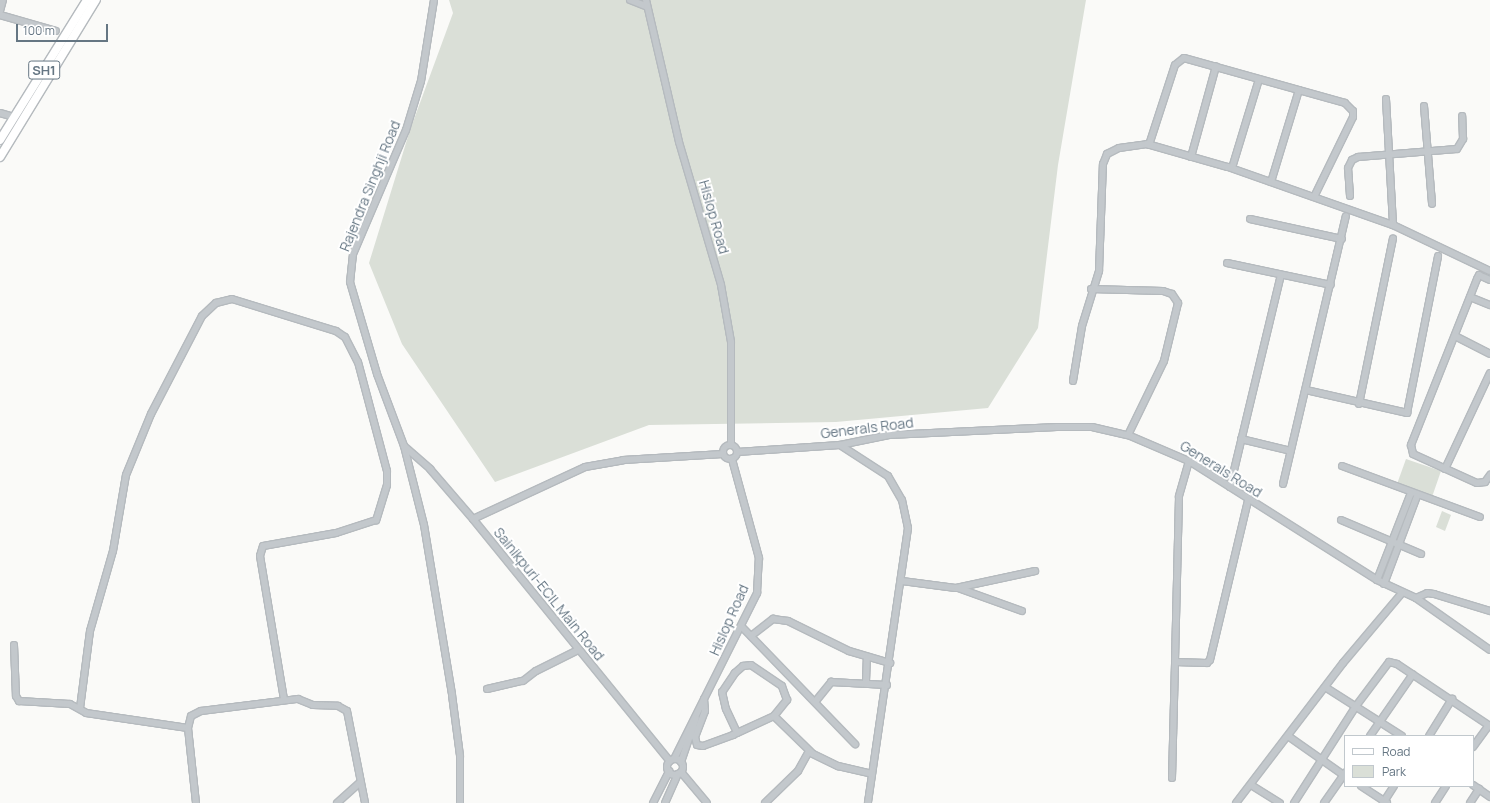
<!DOCTYPE html>
<style>
body{margin:0}
#map{position:relative;width:1490px;height:803px;overflow:hidden;background:#fafaf8;font-family:Manrope,sans-serif}
div>[style]{position:absolute}
.green>*{inset:0;background:#dadfd7}
.roads{filter:drop-shadow(1px 0 #b5babe) drop-shadow(-1px 0 #b5babe) drop-shadow(0 1px #b5babe) drop-shadow(0 -1px #b5babe)}
.minor>*{height:6px;margin:-3px;padding:0 3px;transform-origin:3px;border-radius:3px;background:#c3c8cc}
.minor>.ring{margin:-3px;padding:0;box-sizing:content-box;background:none;border:6px solid #c3c8cc;border-radius:50%}
.major>*{height:8px;margin:-4px;padding:0 4px;transform-origin:4px;border-radius:4px;background:#fff}
span{translate:-50% -50%;white-space:nowrap;text-align:center;line-height:1.15;-webkit-text-stroke:4px #fff;paint-order:stroke}
.shield-label span{padding:1px 3px;background:#fff;border:1px solid;border-radius:3px;-webkit-text-stroke-width:0}
.shield-label{font-size:13px;color:#657683;font-weight:700}
.street-label{font-size:14px;color:#657683}
.legend{position:absolute;left:1344px;top:735px;width:130px;height:52px;box-sizing:border-box;background:#fff;border:1px solid #c1c8cd;margin:0;padding:5px 7px;list-style:none;font-size:12px;color:#657683}
.legend li{display:flex;align-items:center;gap:8px;height:20px}
.legend b{width:20px;border:1px solid #c1c8cd}
.scale{position:absolute;left:16px;top:24px;width:92px;height:18px;box-sizing:border-box;border:2px solid #657683;border-top:0;padding-left:5px;font-size:12px;line-height:14px;white-space:nowrap;color:#657683;-webkit-text-stroke:3px #fff;paint-order:stroke}
</style>
<div id="map">
<div class="green">
<div style="clip-path:polygon(449px 0,1086px 0,1058px 165px,1038px 328px,988px 408px,836px 422px,649px 425px,495px 482px,402px 344px,369px 263px,410px 130px,453px 13px)"></div>
<div style="clip-path:polygon(1406px 459px,1441px 471px,1432px 497px,1397px 484px)"></div>
<div style="clip-path:polygon(1442px 511px,1451px 515px,1445px 531px,1436px 527px)"></div>
</div>
<div class="roads">
<div class="minor">
<div style="left:434px;top:0;width:82px;rotate:99.1deg"></div>
<div style="left:421px;top:81px;width:51px;rotate:107deg"></div>
<div style="left:406px;top:130px;width:135px;rotate:113.1deg"></div>
<div style="left:353px;top:254px;width:28px;rotate:96deg"></div>
<div style="left:350px;top:282px;width:96px;rotate:73.6deg"></div>
<div style="left:377px;top:374px;width:77px;rotate:69.4deg"></div>
<div style="left:404px;top:446px;width:81px;rotate:75.8deg"></div>
<div style="left:424px;top:525px;width:172px;rotate:80.6deg"></div>
<div style="left:452px;top:695px;width:62px;rotate:82.5deg"></div>
<div style="left:460px;top:756px;width:47px;rotate:90deg"></div>
<div style="left:630px;top:0;width:17px;rotate:21deg"></div>
<div style="left:646px;top:0;width:146px;rotate:76.9deg"></div>
<div style="left:679px;top:142px;width:149px;rotate:73.6deg"></div>
<div style="left:721px;top:285px;width:58px;rotate:80deg"></div>
<div style="left:731px;top:342px;width:103px;rotate:90deg"></div>
<div style="left:0;top:11px;width:11px;rotate:-75deg"></div>
<div style="left:0;top:15px;width:58px;rotate:15.9deg"></div>
<div style="left:1386px;top:99px;width:126px;rotate:86.8deg"></div>
<div style="left:1424px;top:106px;width:98px;rotate:85.3deg"></div>
<div style="left:0;top:113px;width:15px;rotate:16deg"></div>
<div style="left:1149px;top:145px;width:84px;rotate:-72deg"></div>
<div style="left:1175px;top:65px;width:11px;rotate:-38deg"></div>
<div style="left:1184px;top:58px;width:167px;rotate:15.6deg"></div>
<div style="left:1345px;top:103px;width:11px;rotate:45deg"></div>
<div style="left:1353px;top:111px;width:6px;rotate:90deg"></div>
<div style="left:1353px;top:117px;width:89px;rotate:116deg"></div>
<div style="left:1191px;top:157px;width:94px;rotate:-74.6deg"></div>
<div style="left:1232px;top:168px;width:93px;rotate:-73.1deg"></div>
<div style="left:1271px;top:182px;width:96px;rotate:-73.1deg"></div>
<div style="left:1350px;top:196px;width:28px;rotate:-94deg"></div>
<div style="left:1348px;top:168px;width:9px;rotate:-63deg"></div>
<div style="left:1352px;top:160px;width:7px;rotate:-27deg"></div>
<div style="left:1358px;top:157px;width:99px;rotate:-4.6deg"></div>
<div style="left:1457px;top:149px;width:12px;rotate:-59deg"></div>
<div style="left:1463px;top:139px;width:23px;rotate:-92deg"></div>
<div style="left:1250px;top:219px;width:94px;rotate:12.3deg"></div>
<div style="left:1227px;top:263px;width:106px;rotate:11.9deg"></div>
<div style="left:1490px;top:280px;width:12px;rotate:-156deg"></div>
<div style="left:1479px;top:275px;width:4px;rotate:117deg"></div>
<div style="left:1477px;top:279px;width:179px;rotate:111.7deg"></div>
<div style="left:1411px;top:445px;width:9px;rotate:77deg"></div>
<div style="left:1413px;top:454px;width:70px;rotate:24.4deg"></div>
<div style="left:1477px;top:483px;width:8px;rotate:-7deg"></div>
<div style="left:1485px;top:482px;width:9px;rotate:-54deg"></div>
<div style="left:1091px;top:289px;width:72px;rotate:1.6deg"></div>
<div style="left:1163px;top:291px;width:9px;rotate:18deg"></div>
<div style="left:1172px;top:294px;width:11px;rotate:56deg"></div>
<div style="left:1178px;top:303px;width:60px;rotate:103.6deg"></div>
<div style="left:1164px;top:361px;width:82px;rotate:115.9deg"></div>
<div style="left:1470px;top:297px;width:22px;rotate:22deg"></div>
<div style="left:1455px;top:336px;width:39px;rotate:27deg"></div>
<div style="left:1073px;top:381px;width:56px;rotate:-80.7deg"></div>
<div style="left:1082px;top:326px;width:58px;rotate:-72.8deg"></div>
<div style="left:1099px;top:271px;width:107px;rotate:-87.9deg"></div>
<div style="left:1103px;top:164px;width:11px;rotate:-68deg"></div>
<div style="left:1107px;top:154px;width:13px;rotate:-27deg"></div>
<div style="left:1119px;top:148px;width:28px;rotate:-8deg"></div>
<div style="left:1147px;top:144px;width:84px;rotate:15.9deg"></div>
<div style="left:1228px;top:167px;width:175px;rotate:19.4deg"></div>
<div style="left:1393px;top:225px;width:107px;rotate:25.4deg"></div>
<div style="left:1306px;top:390px;width:104px;rotate:12.8deg"></div>
<div style="left:1407px;top:413px;width:160px;rotate:-78.8deg"></div>
<div style="left:1359px;top:404px;width:169px;rotate:-78.4deg"></div>
<div style="left:1241px;top:439px;width:51px;rotate:13.5deg"></div>
<div class="ring" style="left:723px;top:445px;width:8px;height:8px"></div>
<div style="left:840px;top:445px;width:57px;rotate:32.9deg"></div>
<div style="left:888px;top:476px;width:28px;rotate:60deg"></div>
<div style="left:902px;top:500px;width:29px;rotate:78deg"></div>
<div style="left:908px;top:528px;width:278px;rotate:98.3deg"></div>
<div style="left:404px;top:446px;width:35px;rotate:41deg"></div>
<div style="left:430px;top:469px;width:66px;rotate:49.3deg"></div>
<div style="left:473px;top:519px;width:312px;rotate:50.9deg"></div>
<div style="left:737px;top:452px;width:103px;rotate:-3.9deg"></div>
<div style="left:840px;top:445px;width:50px;rotate:-11.5deg"></div>
<div style="left:889px;top:435px;width:168px;rotate:-2.7deg"></div>
<div style="left:1057px;top:427px;width:35px"></div>
<div style="left:1092px;top:427px;width:37px;rotate:13deg"></div>
<div style="left:1128px;top:435px;width:66px;rotate:23.1deg"></div>
<div style="left:1189px;top:461px;width:222px;rotate:32.3deg"></div>
<div style="left:1377px;top:580px;width:43px;rotate:24.8deg"></div>
<div style="left:1416px;top:598px;width:90px;rotate:35.1deg"></div>
<div style="left:1189px;top:461px;width:37px;rotate:106deg"></div>
<div style="left:1179px;top:497px;width:165px;rotate:91.4deg"></div>
<div style="left:1175px;top:662px;width:32px;rotate:2deg"></div>
<div style="left:1207px;top:663px;width:4px;rotate:-45deg"></div>
<div style="left:1210px;top:660px;width:164px;rotate:-76.6deg"></div>
<div style="left:1342px;top:466px;width:147px;rotate:20.3deg"></div>
<div style="left:1445px;top:469px;width:106px;rotate:-64.9deg"></div>
<div style="left:1283px;top:484px;width:275px;rotate:-76.8deg"></div>
<div style="left:1230px;top:487px;width:218px;rotate:-76.5deg"></div>
<div style="left:473px;top:519px;width:123px;rotate:-24.9deg"></div>
<div style="left:585px;top:467px;width:39px;rotate:-10deg"></div>
<div style="left:623px;top:460px;width:100px;rotate:-3.4deg"></div>
<div style="left:1341px;top:520px;width:87px;rotate:23deg"></div>
<div style="left:1377px;top:580px;width:93px;rotate:-68.7deg"></div>
<div style="left:902px;top:581px;width:54px;rotate:7.4deg"></div>
<div style="left:956px;top:588px;width:81px;rotate:-12.1deg"></div>
<div style="left:1384px;top:584px;width:94px;rotate:-69.4deg"></div>
<div style="left:958px;top:588px;width:68px;rotate:19.8deg"></div>
<div style="left:1416px;top:598px;width:12px;rotate:-24deg"></div>
<div style="left:1427px;top:593px;width:7px;rotate:8deg"></div>
<div style="left:1434px;top:594px;width:59px;rotate:16.9deg"></div>
<div style="left:742px;top:627px;width:163px;rotate:46deg"></div>
<div style="left:751px;top:636px;width:28px;rotate:-38deg"></div>
<div style="left:773px;top:619px;width:15px;rotate:8deg"></div>
<div style="left:788px;top:621px;width:68px;rotate:26.2deg"></div>
<div style="left:849px;top:651px;width:43px;rotate:16.3deg"></div>
<div style="left:14px;top:645px;width:51px;rotate:87.8deg"></div>
<div style="left:16px;top:696px;width:6px;rotate:59deg"></div>
<div style="left:19px;top:701px;width:51px;rotate:3.4deg"></div>
<div style="left:70px;top:704px;width:18px;rotate:29deg"></div>
<div style="left:86px;top:713px;width:103px;rotate:8.4deg"></div>
<div style="left:866px;top:682px;width:24px;rotate:-88deg"></div>
<div style="left:1325px;top:687px;width:91px;rotate:32.5deg"></div>
<div style="left:487px;top:689px;width:37px;rotate:-13deg"></div>
<div style="left:523px;top:681px;width:16px;rotate:-38deg"></div>
<div style="left:536px;top:671px;width:47px;rotate:-26.6deg"></div>
<div style="left:704px;top:699px;width:12px;rotate:85deg"></div>
<div style="left:705px;top:711px;width:28px;rotate:111deg"></div>
<div style="left:695px;top:737px;width:8px;rotate:76deg"></div>
<div style="left:697px;top:745px;width:6px;rotate:9deg"></div>
<div style="left:703px;top:746px;width:32px;rotate:-20deg"></div>
<div style="left:733px;top:735px;width:4px;rotate:-27deg"></div>
<div style="left:737px;top:733px;width:41px;rotate:-24.7deg"></div>
<div style="left:774px;top:716px;width:21px;rotate:-51deg"></div>
<div style="left:787px;top:700px;width:15px;rotate:-110deg"></div>
<div style="left:782px;top:686px;width:37px;rotate:-146deg"></div>
<div style="left:751px;top:665px;width:8px;rotate:173deg"></div>
<div style="left:743px;top:666px;width:11px;rotate:139deg"></div>
<div style="left:735px;top:673px;width:23px;rotate:124deg"></div>
<div style="left:722px;top:692px;width:17px;rotate:77deg"></div>
<div style="left:726px;top:709px;width:26px;rotate:65deg"></div>
<div style="left:815px;top:702px;width:26px;rotate:-51deg"></div>
<div style="left:831px;top:682px;width:56px;rotate:3.1deg"></div>
<div style="left:80px;top:708px;width:78px;rotate:-82.6deg"></div>
<div style="left:90px;top:631px;width:83px;rotate:-74deg"></div>
<div style="left:113px;top:551px;width:77px;rotate:-80.3deg"></div>
<div style="left:126px;top:475px;width:66px;rotate:-67.7deg"></div>
<div style="left:151px;top:414px;width:110px;rotate:-62.5deg"></div>
<div style="left:202px;top:316px;width:19px;rotate:-43deg"></div>
<div style="left:216px;top:303px;width:16px;rotate:-14deg"></div>
<div style="left:232px;top:299px;width:109px;rotate:17.1deg"></div>
<div style="left:336px;top:331px;width:11px;rotate:34deg"></div>
<div style="left:345px;top:337px;width:28px;rotate:63deg"></div>
<div style="left:358px;top:362px;width:113px;rotate:75.1deg"></div>
<div style="left:387px;top:471px;width:14px;rotate:90deg"></div>
<div style="left:387px;top:485px;width:37px;rotate:107deg"></div>
<div style="left:376px;top:520px;width:42px;rotate:162deg"></div>
<div style="left:336px;top:533px;width:74px;rotate:169.9deg"></div>
<div style="left:263px;top:546px;width:10px;rotate:107deg"></div>
<div style="left:260px;top:556px;width:146px;rotate:80.5deg"></div>
<div style="left:774px;top:716px;width:54px;rotate:44.3deg"></div>
<div style="left:813px;top:754px;width:28px;rotate:26deg"></div>
<div style="left:838px;top:766px;width:35px;rotate:13deg"></div>
<div style="left:1288px;top:736px;width:70px;rotate:35.1deg"></div>
<div style="left:1370px;top:736px;width:75px;rotate:-55.3deg"></div>
<div style="left:1429px;top:736px;width:44px;rotate:-58.1deg"></div>
<div style="left:1473px;top:747px;width:27px;rotate:-54deg"></div>
<div style="left:674px;top:759px;width:186px;rotate:-63.4deg"></div>
<div style="left:757px;top:593px;width:35px;rotate:-87deg"></div>
<div style="left:759px;top:558px;width:103px;rotate:-105.3deg"></div>
<div class="ring" style="left:667px;top:759px;width:10px;height:10px"></div>
<div style="left:681px;top:762px;width:46px;rotate:-71.2deg"></div>
<div style="left:681px;top:772px;width:40px;rotate:50deg"></div>
<div style="left:1172px;top:778px;width:116px;rotate:-88.5deg"></div>
<div style="left:1251px;top:785px;width:34px;rotate:32deg"></div>
<div style="left:1473px;top:785px;width:21px;rotate:35deg"></div>
<div style="left:1361px;top:786px;width:31px;rotate:33deg"></div>
<div style="left:196px;top:803px;width:75px;rotate:-96.1deg"></div>
<div style="left:188px;top:728px;width:12px;rotate:-76deg"></div>
<div style="left:191px;top:716px;width:11px;rotate:-27deg"></div>
<div style="left:201px;top:711px;width:98px;rotate:-7.1deg"></div>
<div style="left:298px;top:699px;width:16px;rotate:22deg"></div>
<div style="left:313px;top:705px;width:25px;rotate:2deg"></div>
<div style="left:338px;top:706px;width:10px;rotate:29deg"></div>
<div style="left:347px;top:711px;width:94px;rotate:78.9deg"></div>
<div style="left:337px;top:803px;width:30px;rotate:-42deg"></div>
<div style="left:653px;top:803px;width:36px;rotate:-63deg"></div>
<div style="left:665px;top:803px;width:32px;rotate:-66deg"></div>
<div style="left:765px;top:803px;width:46px;rotate:-44.1deg"></div>
<div style="left:798px;top:771px;width:23px;rotate:-61deg"></div>
<div style="left:1236px;top:803px;width:176px;rotate:-52.6deg"></div>
<div style="left:1343px;top:663px;width:92px;rotate:-49.9deg"></div>
<div style="left:1294px;top:803px;width:115px;rotate:-57.4deg"></div>
<div style="left:1356px;top:706px;width:55px;rotate:-53.1deg"></div>
<div style="left:1389px;top:662px;width:8px;rotate:14deg"></div>
<div style="left:1397px;top:664px;width:112px;rotate:33.7deg"></div>
<div style="left:1324px;top:803px;width:37px;rotate:-55deg"></div>
<div style="left:1383px;top:803px;width:20px;rotate:-57deg"></div>
<div style="left:1435px;top:803px;width:20px;rotate:-57deg"></div>
<div style="left:1470px;top:803px;width:17px;rotate:-57deg"></div>
</div>
<div class="major">
<div style="left:0;top:140px;width:165px;rotate:-58.1deg"></div>
<div style="left:0;top:157px;width:184px;rotate:-58.6deg"></div>
</div>
</div>
<div class="shield-label">
<span style="left:44px;top:70px">SH1</span>
</div>
<div class="street-label">
<span style="left:370px;top:186px;rotate:-68deg">Rajendra Singhji Road</span>
<span style="left:714px;top:217px;rotate:74deg">Hislop Road</span>
<span style="left:867px;top:428px;rotate:-7deg">Generals Road</span>
<span style="left:1221px;top:469px;rotate:32deg">Generals Road</span>
<span style="left:549px;top:594px;rotate:51deg">Sainikpuri-ECIL Main Road</span>
<span style="left:729px;top:620px;rotate:-66deg">Hislop Road</span>
</div>
<ul class="legend">
<li><b style="height:5px;background:#fff"></b>Road</li>
<li><b style="height:11px;background:#dadfd7"></b>Park</li>
</ul>
<div class="scale">100 m</div>
</div>
